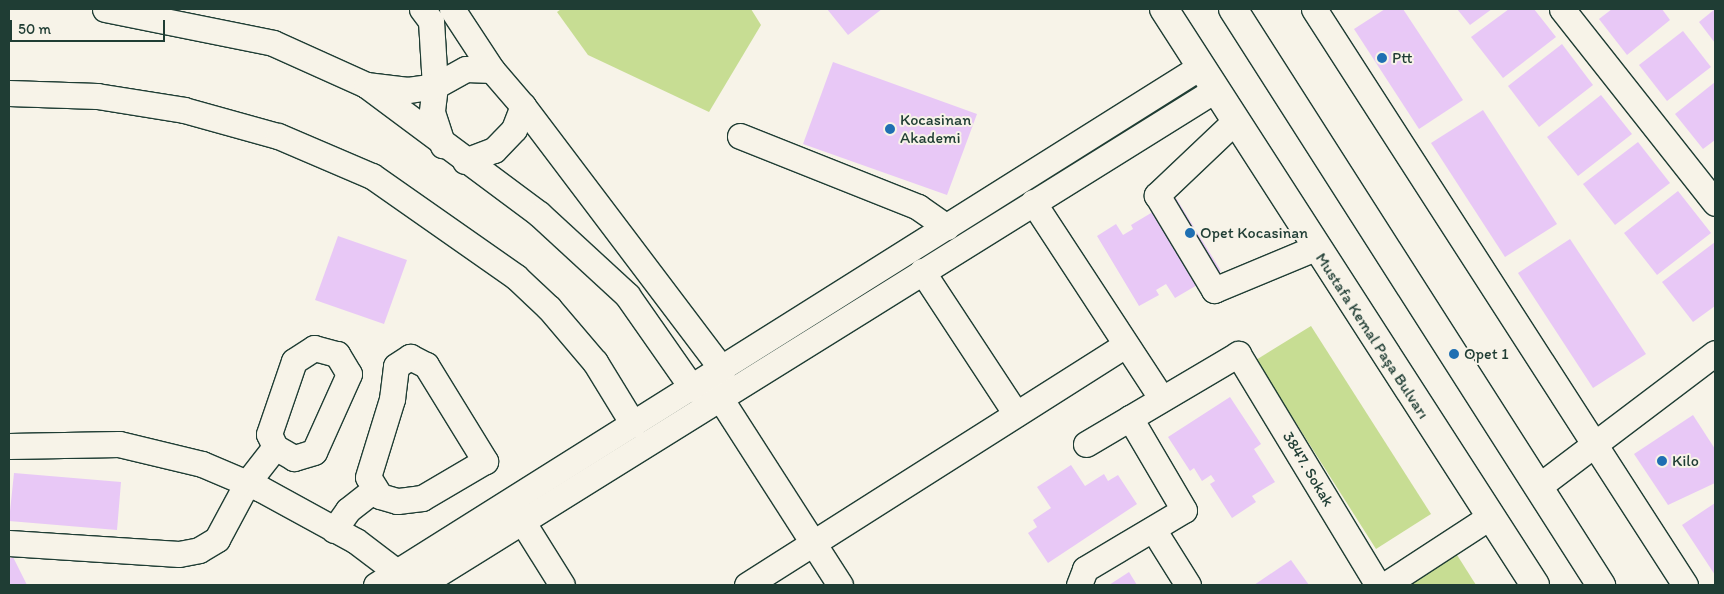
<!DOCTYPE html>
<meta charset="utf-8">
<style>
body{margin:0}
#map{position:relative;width:1724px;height:594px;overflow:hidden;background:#f7f3e8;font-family:Itim,sans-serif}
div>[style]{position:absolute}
.green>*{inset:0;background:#c7dd93}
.building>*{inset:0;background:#e8c8f6}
.roads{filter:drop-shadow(1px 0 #1f3d34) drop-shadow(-1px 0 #1f3d34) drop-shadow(0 1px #1f3d34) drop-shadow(0 -1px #1f3d34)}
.minor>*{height:25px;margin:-12.5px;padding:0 12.5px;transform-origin:12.5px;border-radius:12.5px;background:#f7f3e8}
.major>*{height:28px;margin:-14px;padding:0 14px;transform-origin:14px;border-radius:14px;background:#f7f3e8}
.dots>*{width:14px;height:14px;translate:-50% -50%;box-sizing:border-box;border:2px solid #f7f3e8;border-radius:50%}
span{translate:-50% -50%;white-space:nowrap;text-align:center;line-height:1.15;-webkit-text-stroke:4px #f7f3e8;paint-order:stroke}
.poi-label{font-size:16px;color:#1f3d34}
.left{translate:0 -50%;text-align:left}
.street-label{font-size:16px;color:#1f3d34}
.frame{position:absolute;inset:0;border:10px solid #1f3d34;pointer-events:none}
.scale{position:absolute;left:10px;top:20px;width:155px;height:22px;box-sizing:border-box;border:2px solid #1f3d34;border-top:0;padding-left:6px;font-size:15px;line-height:18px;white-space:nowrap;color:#1f3d34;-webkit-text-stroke:4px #f7f3e8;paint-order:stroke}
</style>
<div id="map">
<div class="green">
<div style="clip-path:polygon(561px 9px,751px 9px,761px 25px,709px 112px,588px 55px,557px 12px)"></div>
<div style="clip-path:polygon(1311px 326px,1431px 514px,1376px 549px,1256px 360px)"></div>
<div style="clip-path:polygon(1452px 547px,1476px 585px,1400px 585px)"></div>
</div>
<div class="building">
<div style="clip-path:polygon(827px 9px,882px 9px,848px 35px)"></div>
<div style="clip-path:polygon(1385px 9px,1403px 9px,1463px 100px,1419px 129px,1354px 29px)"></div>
<div style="clip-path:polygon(1457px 9px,1492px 9px,1470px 25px)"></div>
<div style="clip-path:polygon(1509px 9px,1534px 9px,1556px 37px,1503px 78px,1471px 37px)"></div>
<div style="clip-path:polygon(1612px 9px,1662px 9px,1670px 20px,1627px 55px,1599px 19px)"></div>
<div style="clip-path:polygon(1715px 9px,1715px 43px,1699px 22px)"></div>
<div style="clip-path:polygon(1683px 31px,1711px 67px,1667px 101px,1639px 65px)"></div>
<div style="clip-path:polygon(1562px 44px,1593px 85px,1539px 127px,1508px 86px)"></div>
<div style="clip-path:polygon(833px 62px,977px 114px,947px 195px,803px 144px)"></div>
<div style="clip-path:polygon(1715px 82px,1715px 140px,1703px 149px,1675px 114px)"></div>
<div style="clip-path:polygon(1601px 95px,1632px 134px,1578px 176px,1547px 137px)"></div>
<div style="clip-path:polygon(1483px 110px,1557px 224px,1505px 257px,1431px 143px)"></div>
<div style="clip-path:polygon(1638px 142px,1670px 183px,1615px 225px,1583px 184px)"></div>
<div style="clip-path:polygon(1678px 191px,1711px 233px,1657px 275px,1624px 233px)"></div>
<div style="clip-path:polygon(1176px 198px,1221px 271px,1175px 298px,1166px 284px,1156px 290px,1159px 295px,1139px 306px,1097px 236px,1116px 224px,1123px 235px,1133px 229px,1131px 225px)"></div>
<div style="clip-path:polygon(338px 236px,407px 260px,384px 324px,315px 300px)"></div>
<div style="clip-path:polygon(1570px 239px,1646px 354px,1593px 388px,1518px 273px)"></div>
<div style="clip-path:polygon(1715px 242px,1715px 306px,1693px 322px,1662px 282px)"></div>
<div style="clip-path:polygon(1230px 397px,1261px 444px,1254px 449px,1275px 482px,1252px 496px,1256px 502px,1232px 518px,1210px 484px,1215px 481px,1211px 475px,1202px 481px,1194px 468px,1190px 471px,1168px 437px)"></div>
<div style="clip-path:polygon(1693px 415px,1715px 449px,1715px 483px,1668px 505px,1634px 454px)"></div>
<div style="clip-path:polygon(1071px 465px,1085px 486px,1104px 474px,1108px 481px,1118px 475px,1137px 504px,1048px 563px,1028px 533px,1037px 527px,1033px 520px,1051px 508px,1037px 487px)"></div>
<div style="clip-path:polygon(14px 473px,121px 482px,117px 530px,9px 521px)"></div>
<div style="clip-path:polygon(1715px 503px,1715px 575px,1682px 525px)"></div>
<div style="clip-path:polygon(13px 557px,27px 585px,9px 585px,9px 559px)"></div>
<div style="clip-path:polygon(1291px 560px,1309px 585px,1254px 585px)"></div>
<div style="clip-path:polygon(1129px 572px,1137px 585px,1109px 585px)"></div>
</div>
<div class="roads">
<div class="minor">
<div style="left:105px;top:9px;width:171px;rotate:11.4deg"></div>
<div style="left:273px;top:43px;width:102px;rotate:24.3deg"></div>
<div style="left:366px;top:85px;width:216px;rotate:36.7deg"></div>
<div style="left:539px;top:214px;width:120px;rotate:42.6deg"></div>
<div style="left:627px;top:295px;width:113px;rotate:55deg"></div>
<div style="left:692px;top:388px;width:15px;rotate:20deg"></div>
<div style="left:422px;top:9px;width:15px;rotate:53deg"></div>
<div style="left:431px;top:21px;width:65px;rotate:86.5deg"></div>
<div style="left:435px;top:86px;width:26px;rotate:97deg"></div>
<div style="left:432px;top:112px;width:35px;rotate:72deg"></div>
<div style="left:452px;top:9px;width:73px;rotate:56.7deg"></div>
<div style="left:492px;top:70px;width:48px;rotate:49.3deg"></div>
<div style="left:523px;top:106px;width:330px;rotate:52.9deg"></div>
<div style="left:722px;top:369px;width:29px;rotate:94deg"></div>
<div style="left:720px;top:398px;width:222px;rotate:57.3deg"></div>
<div style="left:1314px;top:9px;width:685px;rotate:57.21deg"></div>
<div style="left:1562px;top:9px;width:247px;rotate:51.7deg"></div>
<div style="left:366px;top:85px;width:42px;rotate:6.8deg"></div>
<div style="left:408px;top:90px;width:27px;rotate:-8deg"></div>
<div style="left:435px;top:86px;width:35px;rotate:-29deg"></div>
<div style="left:466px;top:69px;width:26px;rotate:2deg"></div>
<div style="left:9px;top:93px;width:88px;rotate:2deg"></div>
<div style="left:97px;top:96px;width:88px;rotate:9.1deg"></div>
<div style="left:184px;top:110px;width:98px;rotate:15.5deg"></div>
<div style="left:278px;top:136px;width:102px;rotate:23.1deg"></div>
<div style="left:372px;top:176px;width:176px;rotate:35deg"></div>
<div style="left:516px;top:277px;width:45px;rotate:43.2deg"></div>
<div style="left:549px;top:308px;width:71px;rotate:49.6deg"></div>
<div style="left:595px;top:362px;width:73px;rotate:58.5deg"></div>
<div style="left:1235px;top:121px;width:108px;rotate:136.5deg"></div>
<div style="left:1157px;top:195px;width:111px;rotate:59deg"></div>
<div style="left:1214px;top:290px;width:109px;rotate:-22.6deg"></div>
<div style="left:740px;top:136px;width:192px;rotate:21.7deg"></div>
<div style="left:918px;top:207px;width:35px;rotate:35deg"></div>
<div style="left:465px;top:161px;width:31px;rotate:-21deg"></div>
<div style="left:494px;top:150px;width:29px;rotate:-46deg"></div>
<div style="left:514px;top:129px;width:25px;rotate:-69deg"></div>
<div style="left:1033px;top:202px;width:235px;rotate:56.8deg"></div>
<div style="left:922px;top:271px;width:171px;rotate:56.7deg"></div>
<div style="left:314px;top:348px;width:24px;rotate:15deg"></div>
<div style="left:337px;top:354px;width:23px;rotate:59deg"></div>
<div style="left:349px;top:374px;width:85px;rotate:114.2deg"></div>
<div style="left:314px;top:452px;width:21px;rotate:163deg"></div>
<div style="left:294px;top:458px;width:22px;rotate:-150deg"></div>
<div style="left:275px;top:447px;width:14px;rotate:-115deg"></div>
<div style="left:269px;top:434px;width:77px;rotate:-71.1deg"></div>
<div style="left:294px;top:361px;width:24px;rotate:-33deg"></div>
<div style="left:410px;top:357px;width:18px;rotate:27deg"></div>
<div style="left:426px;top:365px;width:113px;rotate:58.4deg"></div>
<div style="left:485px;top:461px;width:73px;rotate:149.6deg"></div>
<div style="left:422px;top:498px;width:25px;rotate:173deg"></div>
<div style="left:397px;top:501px;width:18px;rotate:-164deg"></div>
<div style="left:380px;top:496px;width:22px;rotate:-122deg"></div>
<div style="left:368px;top:477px;width:82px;rotate:-72.9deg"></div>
<div style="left:392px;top:399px;width:33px;rotate:-83deg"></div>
<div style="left:396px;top:366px;width:17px;rotate:-33deg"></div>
<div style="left:1086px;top:444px;width:177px;rotate:-30.6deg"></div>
<div style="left:1238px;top:354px;width:270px;rotate:58.8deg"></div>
<div style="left:9px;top:446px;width:110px;rotate:-1deg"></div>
<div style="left:119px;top:444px;width:85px;rotate:13.5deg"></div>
<div style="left:202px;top:464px;width:64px;rotate:23deg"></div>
<div style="left:261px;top:489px;width:108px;rotate:28.7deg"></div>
<div style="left:356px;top:541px;width:68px;rotate:37.2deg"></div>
<div style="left:1538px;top:487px;width:222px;rotate:-37.1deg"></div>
<div style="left:522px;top:521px;width:75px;rotate:58deg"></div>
<div style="left:1153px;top:529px;width:66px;rotate:58deg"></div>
<div style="left:334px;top:530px;width:24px;rotate:-55deg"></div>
<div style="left:348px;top:510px;width:33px;rotate:-38deg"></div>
<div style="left:9px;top:543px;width:170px;rotate:3.7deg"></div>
<div style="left:179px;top:554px;width:20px;rotate:-11deg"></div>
<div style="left:199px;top:550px;width:21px;rotate:-31deg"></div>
<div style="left:217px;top:539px;width:64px;rotate:-61.8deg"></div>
<div style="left:247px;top:483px;width:46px;rotate:-52.1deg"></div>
<div style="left:376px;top:585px;width:973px;rotate:-32.16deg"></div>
<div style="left:420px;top:585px;width:937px;rotate:-31.91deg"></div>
<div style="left:747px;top:585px;width:448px;rotate:-32.4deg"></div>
<div style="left:1079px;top:585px;width:17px;rotate:-69deg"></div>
<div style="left:1085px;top:569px;width:115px;rotate:-30.8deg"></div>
<div style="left:1184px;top:510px;width:107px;rotate:-120.4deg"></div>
<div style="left:1385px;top:585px;width:126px;rotate:-33.1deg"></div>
</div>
<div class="major">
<div style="left:1164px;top:9px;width:685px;rotate:57.21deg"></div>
<div style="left:1233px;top:9px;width:684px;rotate:57.43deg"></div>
</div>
</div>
<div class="dots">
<div style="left:1382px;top:58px;background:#1f6fb2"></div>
<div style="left:890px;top:129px;background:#1f6fb2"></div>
<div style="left:1190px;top:233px;background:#1f6fb2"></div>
<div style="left:1454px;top:354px;background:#1f6fb2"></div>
<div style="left:1662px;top:461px;background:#1f6fb2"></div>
</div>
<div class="poi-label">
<span class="left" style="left:1392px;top:58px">Ptt</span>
<span class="left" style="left:900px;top:129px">Kocasinan<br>Akademi</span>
<span class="left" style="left:1200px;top:233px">Opet Kocasinan</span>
<span class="left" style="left:1464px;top:354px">Opet 1</span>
<span class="left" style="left:1672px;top:461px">Kilo</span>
</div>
<div class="street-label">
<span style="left:1372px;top:336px;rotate:57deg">Mustafa Kemal Paşa Bulvarı</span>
<span style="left:1308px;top:469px;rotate:59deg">3847. Sokak</span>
</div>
<div class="frame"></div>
<div class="scale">50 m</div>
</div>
